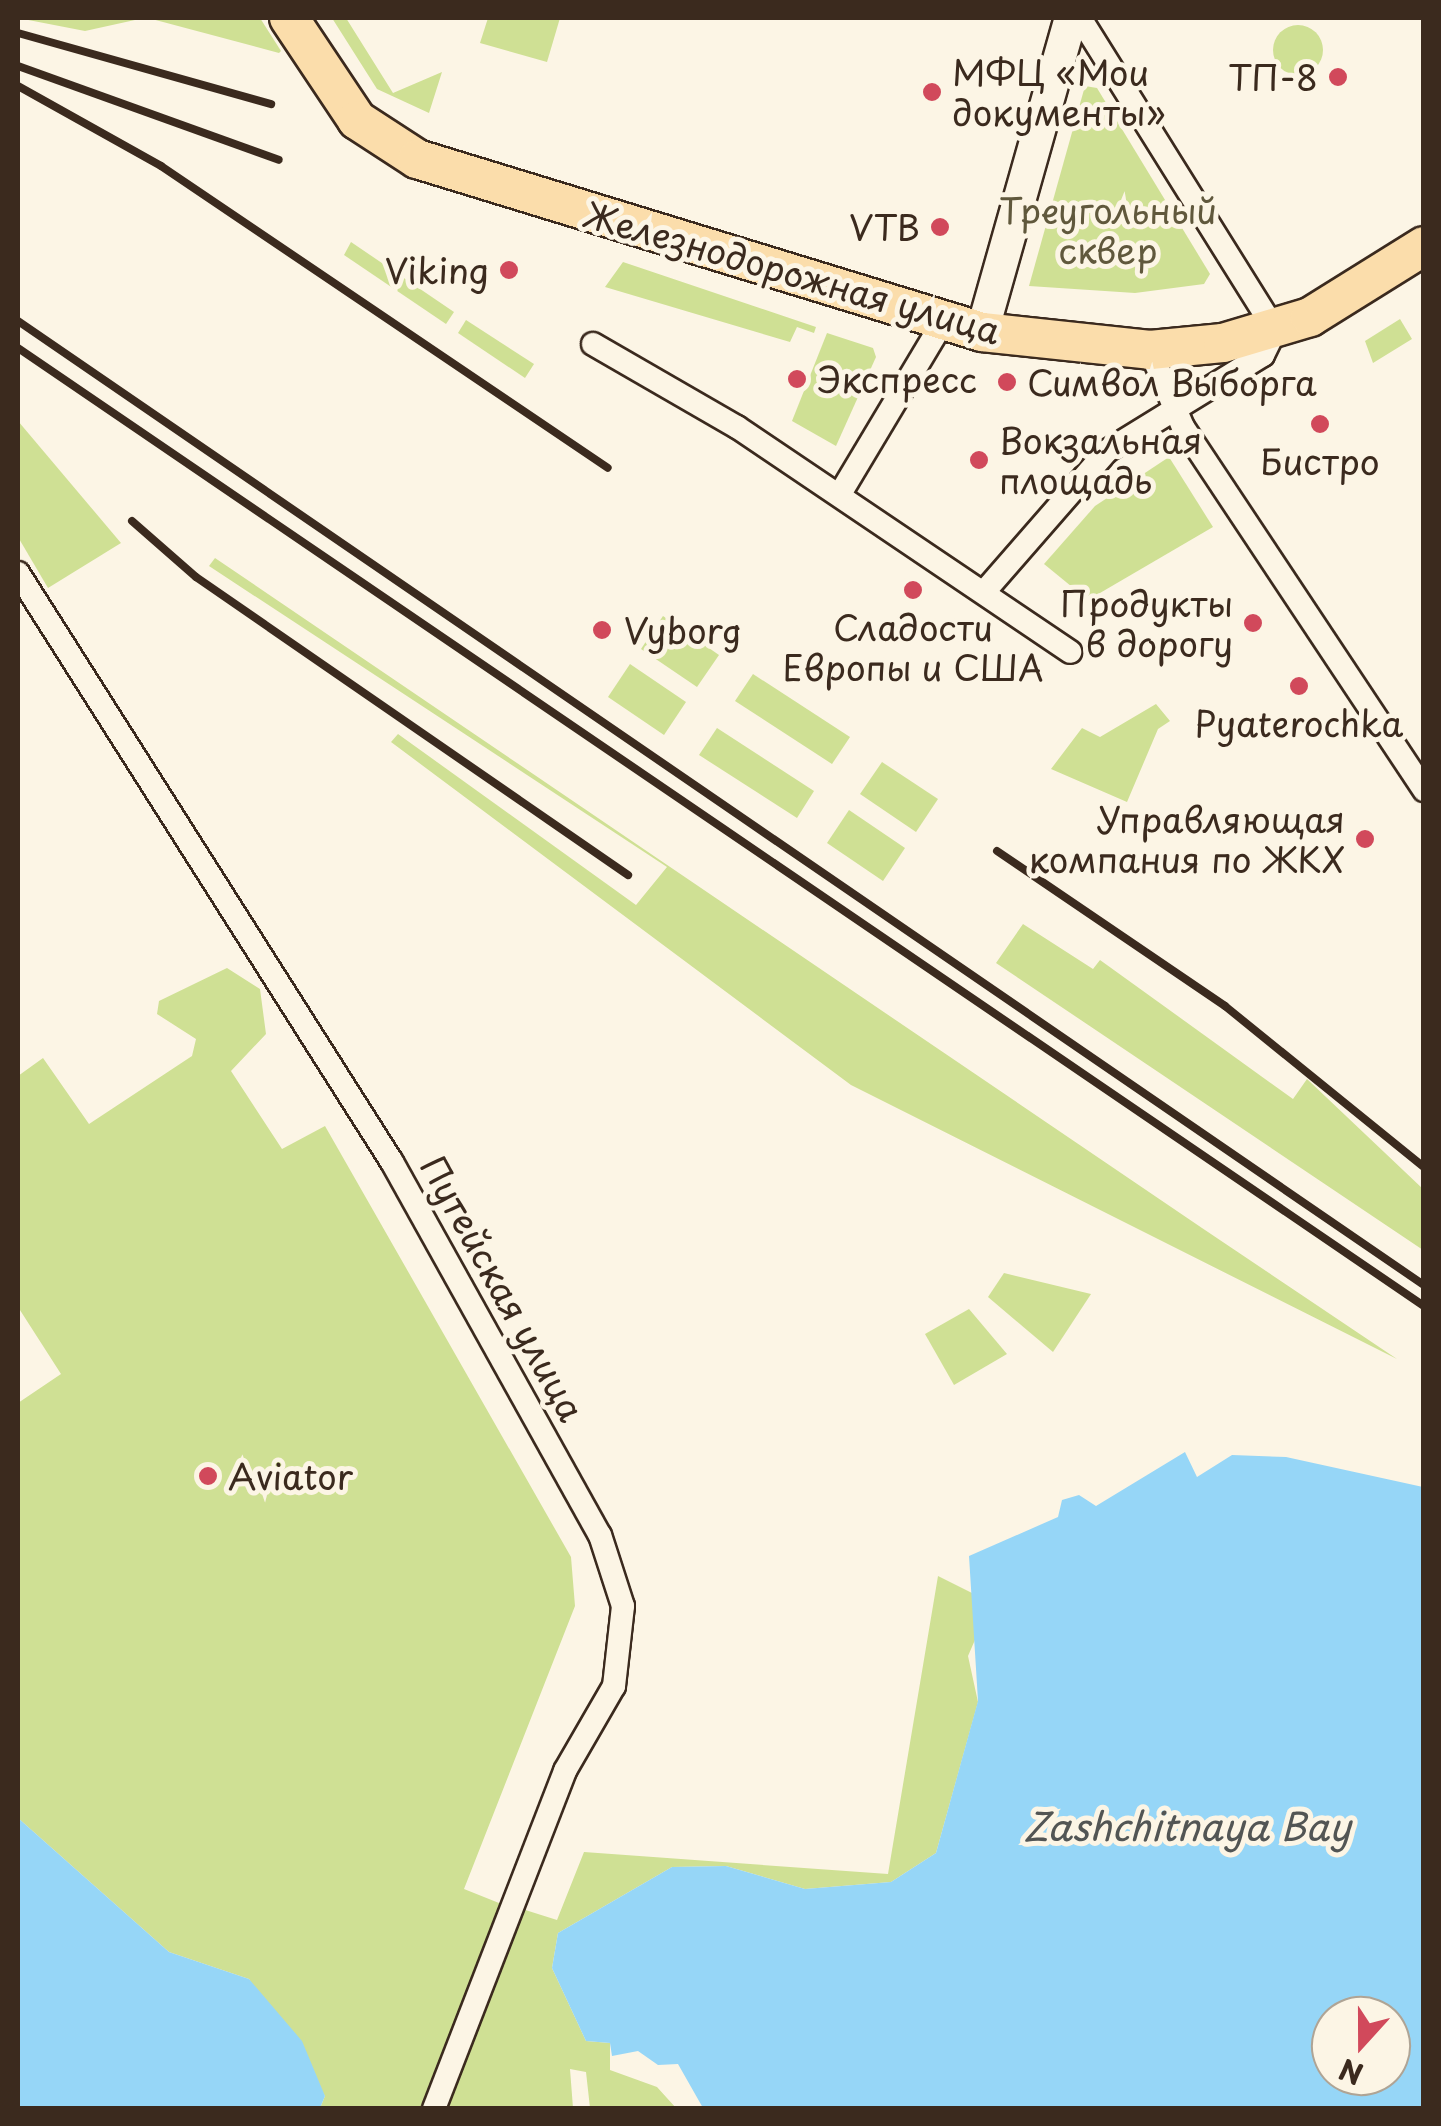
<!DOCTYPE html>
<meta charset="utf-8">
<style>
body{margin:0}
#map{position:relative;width:1441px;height:2126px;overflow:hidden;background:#fcf5e5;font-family:"Playpen Sans",sans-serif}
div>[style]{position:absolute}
.green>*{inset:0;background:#cfe094}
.round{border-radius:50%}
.water>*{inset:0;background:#96d6f7}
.roads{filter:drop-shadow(2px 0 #3b2a1e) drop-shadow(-2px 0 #3b2a1e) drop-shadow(0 2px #3b2a1e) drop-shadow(0 -2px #3b2a1e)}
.street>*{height:22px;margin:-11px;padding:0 11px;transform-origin:11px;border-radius:11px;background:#fcf5e5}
.secondary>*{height:32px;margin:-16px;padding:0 16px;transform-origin:16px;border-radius:16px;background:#fcf5e5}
.primary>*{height:38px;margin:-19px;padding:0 19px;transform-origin:19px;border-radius:19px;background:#fbddab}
.rail>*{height:8px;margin:-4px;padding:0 4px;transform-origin:4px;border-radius:4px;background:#3b2a1e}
.dots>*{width:28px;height:28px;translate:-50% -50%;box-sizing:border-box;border:5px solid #fcf5e5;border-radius:50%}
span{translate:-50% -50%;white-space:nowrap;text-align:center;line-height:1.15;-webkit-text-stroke:10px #fcf5e5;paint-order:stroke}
.poi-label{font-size:35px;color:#3b2a1e}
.left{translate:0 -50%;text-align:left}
.right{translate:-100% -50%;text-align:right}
.park-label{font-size:35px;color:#60583c}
.street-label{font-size:35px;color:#3b2a1e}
.water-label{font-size:38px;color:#525554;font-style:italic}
.frame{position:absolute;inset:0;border:20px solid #3b2a1e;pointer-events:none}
.north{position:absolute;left:1311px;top:1996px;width:100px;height:100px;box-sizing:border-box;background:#fcf5e5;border:2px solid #afa495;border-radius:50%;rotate:201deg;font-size:28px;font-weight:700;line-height:40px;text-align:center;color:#3b2a1e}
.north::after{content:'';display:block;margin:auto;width:35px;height:45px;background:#d1495b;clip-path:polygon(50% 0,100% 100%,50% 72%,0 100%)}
</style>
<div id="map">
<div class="green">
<div style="clip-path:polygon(18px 18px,144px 18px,85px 31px)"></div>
<div style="clip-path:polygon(148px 18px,260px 18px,281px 51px,279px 53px)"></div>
<div style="clip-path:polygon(332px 18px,346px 18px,393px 93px,442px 72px,429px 113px,377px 89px)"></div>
<div style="clip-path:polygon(488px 18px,560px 18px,547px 62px,480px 43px)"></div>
<div class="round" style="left:1273px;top:25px;width:50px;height:50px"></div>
<div style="clip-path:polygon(1085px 86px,1097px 88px,1210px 274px,1204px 284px,1135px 293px,1029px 286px)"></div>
<div style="clip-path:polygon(351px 242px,454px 312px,446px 324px,344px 255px)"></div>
<div style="clip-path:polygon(623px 262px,816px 327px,814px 333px,797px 327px,790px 342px,605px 287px)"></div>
<div style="clip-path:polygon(1400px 319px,1412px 339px,1373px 363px,1365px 341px)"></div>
<div style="clip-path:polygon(466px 320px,534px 364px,525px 378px,458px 333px)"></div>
<div style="clip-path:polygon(827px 333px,873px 348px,876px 357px,836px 446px,792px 421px)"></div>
<div style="clip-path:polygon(18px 421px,121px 543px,48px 588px,18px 537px)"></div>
<div style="clip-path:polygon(1169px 457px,1213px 527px,1088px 600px,1044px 564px,1095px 506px)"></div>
<div style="clip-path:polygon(215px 558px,1202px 1228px,1397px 1359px,851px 1085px,391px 742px,398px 734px,636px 905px,667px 867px,209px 566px)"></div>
<div style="clip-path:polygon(663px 616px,719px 655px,697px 687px,641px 649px)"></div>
<div style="clip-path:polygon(630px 664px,686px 702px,664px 735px,608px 697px)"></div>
<div style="clip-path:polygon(753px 674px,850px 737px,832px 764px,735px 701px)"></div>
<div style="clip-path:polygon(1156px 704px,1170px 721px,1158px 729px,1127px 802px,1051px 769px,1082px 728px,1100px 737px)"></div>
<div style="clip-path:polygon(717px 728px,814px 791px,797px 818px,699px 755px)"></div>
<div style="clip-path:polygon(882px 762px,938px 799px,916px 832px,860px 794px)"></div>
<div style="clip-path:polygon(849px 810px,905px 848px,883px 881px,827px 843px)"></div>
<div style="clip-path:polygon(1023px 924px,1093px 969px,1100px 960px,1293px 1099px,1307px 1079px,1423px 1189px,1423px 1250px,996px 963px)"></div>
<div style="clip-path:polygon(227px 968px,260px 989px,266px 1034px,231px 1071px,282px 1149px,325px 1126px,571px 1557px,575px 1606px,464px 1889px,504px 1905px,424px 2108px,320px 2108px,325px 2096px,249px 1979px,169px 1952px,18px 1818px,18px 1403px,61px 1374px,18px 1307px,18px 1076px,43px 1058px,89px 1124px,192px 1056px,196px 1039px,157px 1014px,159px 1001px)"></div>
<div style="clip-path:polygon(1004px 1273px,1091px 1294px,1053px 1352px,988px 1297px)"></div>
<div style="clip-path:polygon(969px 1309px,1007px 1354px,954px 1385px,925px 1334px)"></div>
<div style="clip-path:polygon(938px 1576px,974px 1594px,978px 1633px,968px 1656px,978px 1702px,936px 1853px,891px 1882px,805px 1889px,726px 1866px,672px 1867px,558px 1933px,552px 1968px,586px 2041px,610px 2043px,610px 2070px,657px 2087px,676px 2108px,590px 2108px,586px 2072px,570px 2069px,573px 2108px,443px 2108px,519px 1908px,557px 1920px,584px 1852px,888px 1874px)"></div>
</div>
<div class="water">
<div style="clip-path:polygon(evenodd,1185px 1452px,1197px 1477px,1232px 1455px,1286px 1457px,1423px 1487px,1423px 2108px,703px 2108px,678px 2064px,658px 2065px,638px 2051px,612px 2056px,610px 2043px,586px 2041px,552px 1968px,558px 1933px,672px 1867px,726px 1866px,805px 1889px,891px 1882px,936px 1853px,978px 1701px,969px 1556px,1058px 1517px,1062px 1500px,1079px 1495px,1096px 1506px,1185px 1452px,1331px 2016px,1391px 2016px,1391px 2076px,1331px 2076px,1331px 2016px)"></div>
<div style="clip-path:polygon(18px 1818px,169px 1952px,249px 1979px,302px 2041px,325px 2096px,320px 2108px,18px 2108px)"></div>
</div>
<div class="roads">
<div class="street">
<div style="left:593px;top:344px;width:166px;rotate:30deg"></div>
<div style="left:737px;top:427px;width:402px;rotate:34deg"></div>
<div style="left:1150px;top:350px;width:84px;rotate:66.8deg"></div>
<div style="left:1183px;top:427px;width:436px;rotate:56.4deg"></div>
<div style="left:840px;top:494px;width:200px;rotate:-59.1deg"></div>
<div style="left:18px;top:573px;width:698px;rotate:57.59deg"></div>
<div style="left:392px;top:1162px;width:427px;rotate:60.9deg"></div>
<div style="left:600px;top:1535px;width:75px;rotate:72.1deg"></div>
<div style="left:623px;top:1606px;width:81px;rotate:96.4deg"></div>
<div style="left:614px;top:1686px;width:98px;rotate:120deg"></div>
<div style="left:565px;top:1771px;width:362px;rotate:111.2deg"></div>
<div style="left:984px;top:592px;width:187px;rotate:-48.9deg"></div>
<div style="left:1107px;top:451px;width:183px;rotate:-31.6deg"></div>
<div style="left:1263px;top:355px;width:28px;rotate:-64deg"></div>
<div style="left:1275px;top:330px;width:368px;rotate:-122deg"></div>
</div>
<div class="secondary">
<div style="left:982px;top:332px;width:326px;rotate:-74.2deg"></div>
</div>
<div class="primary">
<div style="left:289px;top:18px;width:123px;rotate:56.3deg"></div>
<div style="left:357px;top:120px;width:72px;rotate:33deg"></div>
<div style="left:417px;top:159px;width:591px;rotate:17.02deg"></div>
<div style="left:982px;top:332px;width:169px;rotate:6.1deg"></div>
<div style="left:1150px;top:350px;width:73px;rotate:-5.5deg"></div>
<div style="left:1223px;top:343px;width:91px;rotate:-16.6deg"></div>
<div style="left:1310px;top:317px;width:134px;rotate:-31.9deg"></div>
</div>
</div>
<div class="rail">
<div style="left:18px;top:33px;width:263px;rotate:15.7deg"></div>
<div style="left:18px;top:66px;width:277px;rotate:19.8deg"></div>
<div style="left:18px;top:86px;width:164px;rotate:29.2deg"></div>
<div style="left:161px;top:166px;width:539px;rotate:34.04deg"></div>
<div style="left:18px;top:321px;width:1705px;rotate:34.44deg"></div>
<div style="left:18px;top:348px;width:1701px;rotate:34.27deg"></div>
<div style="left:132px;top:521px;width:85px;rotate:41.2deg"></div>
<div style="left:196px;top:577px;width:525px;rotate:34.6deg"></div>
<div style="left:997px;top:851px;width:276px;rotate:34.2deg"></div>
<div style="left:1225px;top:1006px;width:256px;rotate:39deg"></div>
</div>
<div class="dots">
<div style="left:1338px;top:77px;background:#d1495b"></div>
<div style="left:932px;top:92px;background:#d1495b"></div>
<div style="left:940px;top:227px;background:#d1495b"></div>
<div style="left:509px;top:270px;background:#d1495b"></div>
<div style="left:797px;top:379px;background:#d1495b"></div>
<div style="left:1007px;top:382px;background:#d1495b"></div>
<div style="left:1320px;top:424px;background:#d1495b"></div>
<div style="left:979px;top:460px;background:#d1495b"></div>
<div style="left:913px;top:590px;background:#d1495b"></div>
<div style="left:1253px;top:623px;background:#d1495b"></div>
<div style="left:602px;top:630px;background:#d1495b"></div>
<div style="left:1299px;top:686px;background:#d1495b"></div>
<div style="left:1365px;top:839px;background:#d1495b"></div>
<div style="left:208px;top:1476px;background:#d1495b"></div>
</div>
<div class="poi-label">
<span class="left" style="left:952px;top:92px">МФЦ «Мои<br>документы»</span>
<span class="right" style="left:1318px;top:77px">ТП-8</span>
<span class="right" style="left:920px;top:227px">VTB</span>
<span class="right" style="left:489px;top:270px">Viking</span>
<span class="left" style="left:817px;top:379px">Экспресс</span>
<span class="left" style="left:1027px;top:382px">Символ Выборга</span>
<span class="left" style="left:999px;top:460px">Вокзальная<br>площадь</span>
<span style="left:1320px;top:461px">Бистро</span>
<span class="right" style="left:1233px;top:623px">Продукты<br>в дорогу</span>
<span style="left:913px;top:647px">Сладости<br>Европы и США</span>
<span class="left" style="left:624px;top:630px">Vyborg</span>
<span style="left:1299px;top:723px">Pyaterochka</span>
<span class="right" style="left:1345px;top:839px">Управляющая<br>компания по ЖКХ</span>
<span class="left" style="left:228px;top:1476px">Aviator</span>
</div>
<div class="park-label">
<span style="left:1108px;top:230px">Треугольный<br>сквер</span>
</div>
<div class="street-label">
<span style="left:792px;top:272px;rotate:16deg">Железнодорожная улица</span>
<span style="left:503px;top:1288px;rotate:61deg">Путейская улица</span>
</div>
<div class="water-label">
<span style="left:1187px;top:1826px">Zashchitnaya Bay</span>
</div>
<div class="frame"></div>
<div class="north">N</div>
</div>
